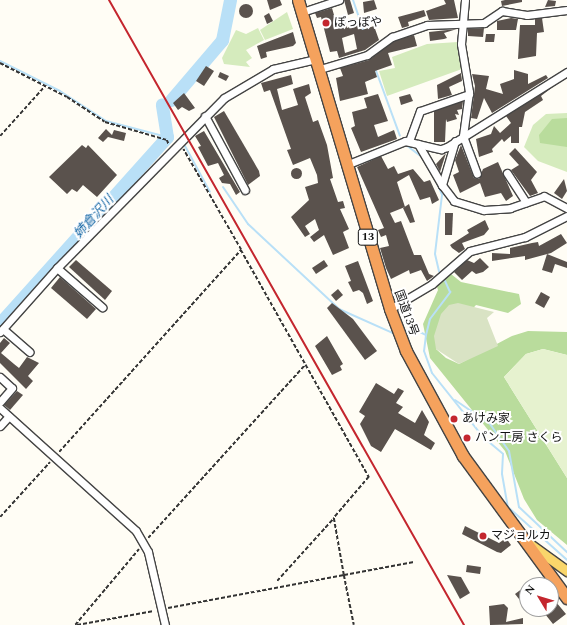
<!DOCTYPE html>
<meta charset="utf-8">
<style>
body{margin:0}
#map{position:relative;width:567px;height:625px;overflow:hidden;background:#fffdf5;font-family:Spectral,"Noto Sans JP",serif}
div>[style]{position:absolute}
.green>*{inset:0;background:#d5ebbd}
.forest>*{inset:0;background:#b9dc9c}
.cemetery>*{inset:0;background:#d9e3c4}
.pitch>*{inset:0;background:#e6f2cf}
.stream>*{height:2px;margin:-1px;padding:0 1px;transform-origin:1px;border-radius:1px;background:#b9e0f7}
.river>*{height:13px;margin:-6.5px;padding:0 6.5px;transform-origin:6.5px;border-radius:6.5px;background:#b9e0f7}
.building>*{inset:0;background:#5a524d}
.round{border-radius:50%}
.path>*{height:1.5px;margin-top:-0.75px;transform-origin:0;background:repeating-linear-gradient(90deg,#333 0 4px,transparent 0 6px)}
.roads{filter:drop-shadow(1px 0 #444) drop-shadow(-1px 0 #444) drop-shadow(0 1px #444) drop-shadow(0 -1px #444)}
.minor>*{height:7px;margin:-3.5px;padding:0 3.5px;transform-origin:3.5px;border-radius:3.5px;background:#fff}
.major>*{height:9px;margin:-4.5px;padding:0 4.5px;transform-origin:4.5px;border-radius:4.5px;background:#f9d66b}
.highway>*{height:11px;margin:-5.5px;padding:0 5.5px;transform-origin:5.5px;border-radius:5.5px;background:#f5a25d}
.rail>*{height:2px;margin:-1px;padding:0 1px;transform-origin:1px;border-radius:1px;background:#c4262e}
.dots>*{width:11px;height:11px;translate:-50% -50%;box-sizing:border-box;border:2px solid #fff;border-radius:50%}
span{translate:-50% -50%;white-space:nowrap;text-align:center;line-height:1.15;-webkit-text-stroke:4px #fff;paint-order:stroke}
.shield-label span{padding:1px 3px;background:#fff;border:1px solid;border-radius:3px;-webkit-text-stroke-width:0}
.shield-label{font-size:11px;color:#111;font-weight:700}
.poi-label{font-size:12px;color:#111}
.left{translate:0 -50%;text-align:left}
.street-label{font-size:12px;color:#111}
.water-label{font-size:13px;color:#1768a6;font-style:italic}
.north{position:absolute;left:519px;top:577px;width:40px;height:40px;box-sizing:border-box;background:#fff;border:1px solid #a0a0a0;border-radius:50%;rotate:308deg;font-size:11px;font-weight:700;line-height:16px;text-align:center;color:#111}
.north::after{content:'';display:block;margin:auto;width:14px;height:18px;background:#c4262e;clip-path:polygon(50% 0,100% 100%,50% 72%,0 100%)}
</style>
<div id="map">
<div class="green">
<div style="clip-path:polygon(287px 12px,293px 29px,265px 40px,260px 30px)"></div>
<div style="clip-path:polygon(258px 28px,264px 40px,246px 50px,252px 58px,246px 62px,250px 67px,224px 64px,222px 58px,236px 30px,246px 34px)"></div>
<div style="clip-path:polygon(458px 42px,462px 69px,387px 96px,379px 71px,395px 68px,392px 57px,427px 44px)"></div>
<div style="clip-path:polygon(567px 113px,567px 172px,538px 161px,524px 147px,533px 125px,546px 114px)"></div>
</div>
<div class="forest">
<div style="clip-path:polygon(567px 118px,567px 147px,540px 143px,539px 135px,552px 119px)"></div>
<div style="clip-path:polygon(445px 274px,451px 274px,461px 282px,519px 294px,521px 304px,508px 313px,476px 305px,436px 349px,446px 358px,459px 364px,512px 336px,528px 331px,567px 332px,567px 355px,543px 349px,526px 354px,504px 377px,567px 478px,567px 545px,537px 520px,524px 499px,505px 451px,430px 358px,423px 324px,438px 290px,436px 284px)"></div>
</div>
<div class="cemetery">
<div style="clip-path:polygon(458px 303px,494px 312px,487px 318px,498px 346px,459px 364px,436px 349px,434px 336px,441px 314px,449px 305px)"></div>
</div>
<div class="pitch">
<div style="clip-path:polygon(543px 349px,567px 355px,567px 478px,504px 377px,526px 354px)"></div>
</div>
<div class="stream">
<div style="left:353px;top:0;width:34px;rotate:71deg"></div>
<div style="left:0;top:61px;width:67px;rotate:26.6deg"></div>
<div style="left:60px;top:91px;width:55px;rotate:33.1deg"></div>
<div style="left:106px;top:121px;width:63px;rotate:14.7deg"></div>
<div style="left:375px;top:68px;width:72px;rotate:69.8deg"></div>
<div style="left:406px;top:145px;width:21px;rotate:37deg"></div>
<div style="left:185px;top:146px;width:52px;rotate:61.5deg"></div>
<div style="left:437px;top:183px;width:13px;rotate:67deg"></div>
<div style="left:442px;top:195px;width:59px;rotate:96.8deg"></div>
<div style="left:435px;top:254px;width:18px;rotate:77deg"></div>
<div style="left:223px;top:187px;width:45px;rotate:56deg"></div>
<div style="left:248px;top:224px;width:125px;rotate:43deg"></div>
<div style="left:339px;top:309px;width:61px;rotate:24.1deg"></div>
<div style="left:406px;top:331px;width:8px;rotate:-14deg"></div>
<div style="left:414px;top:329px;width:13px;rotate:27deg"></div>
<div style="left:426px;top:335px;width:16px;rotate:97deg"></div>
<div style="left:424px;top:351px;width:23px;rotate:70deg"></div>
<div style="left:432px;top:373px;width:82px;rotate:51.4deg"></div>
<div style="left:483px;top:437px;width:26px;rotate:40deg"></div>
<div style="left:503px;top:454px;width:20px;rotate:93deg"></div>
<div style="left:502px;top:474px;width:34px;rotate:80deg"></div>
<div style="left:508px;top:507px;width:79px;rotate:41.9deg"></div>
<div style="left:426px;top:335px;width:16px;rotate:-76deg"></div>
<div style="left:430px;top:319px;width:34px;rotate:-53deg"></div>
<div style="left:450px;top:292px;width:12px;rotate:-114deg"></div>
<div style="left:455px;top:400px;width:42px;rotate:34.4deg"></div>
<div style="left:490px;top:424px;width:33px;rotate:55deg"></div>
<div style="left:509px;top:451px;width:57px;rotate:79.9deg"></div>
<div style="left:519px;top:507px;width:66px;rotate:43.2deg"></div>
</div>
<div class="river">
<div style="left:171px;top:100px;width:79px;rotate:-49.6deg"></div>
<div style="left:222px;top:40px;width:41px;rotate:-78.7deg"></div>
<div style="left:0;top:323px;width:250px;rotate:-48.1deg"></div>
<div style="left:167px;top:137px;width:33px;rotate:-99deg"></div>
</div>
<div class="building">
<div style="clip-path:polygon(267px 0,280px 0,282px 5px,270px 10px)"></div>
<div style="clip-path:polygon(344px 0,350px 0,354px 13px,348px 15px)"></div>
<div style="clip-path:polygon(374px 0,377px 9px,364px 13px,363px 2px)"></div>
<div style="clip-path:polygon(444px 0,454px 0,458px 18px,429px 20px,426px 11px,446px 4px)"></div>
<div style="clip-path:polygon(505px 0,522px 0,522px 2px,502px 6px,501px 1px)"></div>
<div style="clip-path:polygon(548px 0,556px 1px,555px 6px,545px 7px)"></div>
<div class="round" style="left:239px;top:4px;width:14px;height:14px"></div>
<div style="clip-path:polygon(evenodd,332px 8px,336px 22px,345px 19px,347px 28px,359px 23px,362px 30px,374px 26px,379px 40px,365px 50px,339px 58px,337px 51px,330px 52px,321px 17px,317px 18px,315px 13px,332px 8px,354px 34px,357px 49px,345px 53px,342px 38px,354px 34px)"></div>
<div style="clip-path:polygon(424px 10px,426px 16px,408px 22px,409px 26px,402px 28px,398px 17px)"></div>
<div style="clip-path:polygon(269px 13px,273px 21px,267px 24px,264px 16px)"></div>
<div style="clip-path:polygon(511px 18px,518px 19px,516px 30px,497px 30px,497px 21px)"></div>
<div style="clip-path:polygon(542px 18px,544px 32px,537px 33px,536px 56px,518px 59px,520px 25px,535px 25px,535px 19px)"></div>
<div style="clip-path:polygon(484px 28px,483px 37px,468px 36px,468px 29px)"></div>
<div style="clip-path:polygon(457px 29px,444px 33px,447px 38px,444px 39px,430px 41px,429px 32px)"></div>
<div style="clip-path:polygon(293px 32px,296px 43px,293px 46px,266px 52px,267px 57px,261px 59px,257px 46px)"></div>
<div style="clip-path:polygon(486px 34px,495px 34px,494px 42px,485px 42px)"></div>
<div style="clip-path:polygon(414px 35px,417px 46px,388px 53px,392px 65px,375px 71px,377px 77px,365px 82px,368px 94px,340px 101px,336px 78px,343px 76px,340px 68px,369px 60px,394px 41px)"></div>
<div style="clip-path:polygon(206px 66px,214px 71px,204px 86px,196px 81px)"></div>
<div style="clip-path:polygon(514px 70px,528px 74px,528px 84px,546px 75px,548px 78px,492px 113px,484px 98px,477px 119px,471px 118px,475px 86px,472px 74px,489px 76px,486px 89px,503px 94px,500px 84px,514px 79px)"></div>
<div style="clip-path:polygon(220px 72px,229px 76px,226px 81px,218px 77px)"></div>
<div style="clip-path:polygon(461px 73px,462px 81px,449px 87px,452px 95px,438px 99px,437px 85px)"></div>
<div style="clip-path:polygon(291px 75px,293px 84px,277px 89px,282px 110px,298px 105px,293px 89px,309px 84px,311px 93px,305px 97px,313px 122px,318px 120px,327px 145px,333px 178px,330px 179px,338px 202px,343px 201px,345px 208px,340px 209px,349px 229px,343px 232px,349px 248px,333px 255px,324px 235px,314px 242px,310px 237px,319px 230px,315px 219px,305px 226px,310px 234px,305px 237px,291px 217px,309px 200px,305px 187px,318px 183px,317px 175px,310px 158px,293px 165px,287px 150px,291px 149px,270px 90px,264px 92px,261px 83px)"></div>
<div style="clip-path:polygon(554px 86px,541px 96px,543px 100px,525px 112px,522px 127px,519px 127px,519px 143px,511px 143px,511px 136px,504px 142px,502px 139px,492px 149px,493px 152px,479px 157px,476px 139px,491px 134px,494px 126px,500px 133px,511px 123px,506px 116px)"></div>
<div style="clip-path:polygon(184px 93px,195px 108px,189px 111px,182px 107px,178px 110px,173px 103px)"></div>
<div style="clip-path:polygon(378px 94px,388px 121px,374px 125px,378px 137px,394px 130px,397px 139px,361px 152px,351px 128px,355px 126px,352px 112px,367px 108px,364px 98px)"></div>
<div style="clip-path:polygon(410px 94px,413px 101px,401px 105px,399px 97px)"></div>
<div style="clip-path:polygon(463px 101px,462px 109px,457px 110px,459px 115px,455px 114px,457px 119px,447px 122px,446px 119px,445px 142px,434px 142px,434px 111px)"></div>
<div style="clip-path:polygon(224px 111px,259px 171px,260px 176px,248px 185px,214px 117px)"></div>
<div style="clip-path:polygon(106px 129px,112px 135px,114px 130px,126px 133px,124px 141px,108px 137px,103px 142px,98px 138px)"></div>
<div style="clip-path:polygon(204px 131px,240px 192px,236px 195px,230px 184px,222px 183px,219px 178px,224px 175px,218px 163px,208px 166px,198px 147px,201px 146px,195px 136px)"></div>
<div style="clip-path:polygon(82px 145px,86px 148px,88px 145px,117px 175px,97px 197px,83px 185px,77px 192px,72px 189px,67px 194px,49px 177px)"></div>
<div style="clip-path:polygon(461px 145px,474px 178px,479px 179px,483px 169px,498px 162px,513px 196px,506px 201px,501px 193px,485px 197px,480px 183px,460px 193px,453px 175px,459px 172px,455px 160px)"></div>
<div style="clip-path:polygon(515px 148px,537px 172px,531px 180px,538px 193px,530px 196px,511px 170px,519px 165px,509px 154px)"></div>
<div style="clip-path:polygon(446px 153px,440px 172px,436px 164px)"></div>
<div style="clip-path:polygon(381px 156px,388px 169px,394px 166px,398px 174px,413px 169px,424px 182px,430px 180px,439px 200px,432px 204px,430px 197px,420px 200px,409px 175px,397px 182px,405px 207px,390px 213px,395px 223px,401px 221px,414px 255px,421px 255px,429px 274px,434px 276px,427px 281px,421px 270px,410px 274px,409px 270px,391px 279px,386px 268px,380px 248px,389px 246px,386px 235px,381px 237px,378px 230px,384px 228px,357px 167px)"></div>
<div class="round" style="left:290.5px;top:167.5px;width:11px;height:11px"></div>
<div style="clip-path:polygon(564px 179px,567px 191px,562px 199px,554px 193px)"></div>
<div style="clip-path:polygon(409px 204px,415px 222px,410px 223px,403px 208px)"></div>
<div style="clip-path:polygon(445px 213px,453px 213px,452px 235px,445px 235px)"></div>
<div style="clip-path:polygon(485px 220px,489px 229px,484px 235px,462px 243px,465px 249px,459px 253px,452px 248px,450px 245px,469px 233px,467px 230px)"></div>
<div style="clip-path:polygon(561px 234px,567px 243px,551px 253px,525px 260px,525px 256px,492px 261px,492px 253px,510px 254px,510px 248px,532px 243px,538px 242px,539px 246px)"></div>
<div style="clip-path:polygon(547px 254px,567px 262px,567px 268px,555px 264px,552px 273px,542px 270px)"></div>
<div style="clip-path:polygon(480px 258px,489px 267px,483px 272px,476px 274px,472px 271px,462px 280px,454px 272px,467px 260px,474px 263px)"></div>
<div style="clip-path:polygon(76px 260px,112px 291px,105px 300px,69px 267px)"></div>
<div style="clip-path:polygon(324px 260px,328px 266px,316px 274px,312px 268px)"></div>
<div style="clip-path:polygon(358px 261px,373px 301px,367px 304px,363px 293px,359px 290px,353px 292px,348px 282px,351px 281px,345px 266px)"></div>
<div style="clip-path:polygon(60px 277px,96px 309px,87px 319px,51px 288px)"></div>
<div style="clip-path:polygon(338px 289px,343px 295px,336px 301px,331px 295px)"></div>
<div style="clip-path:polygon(541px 292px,550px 297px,544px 308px,535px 303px)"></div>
<div style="clip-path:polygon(332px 303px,353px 319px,377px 351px,365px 360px,327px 308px)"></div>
<div style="clip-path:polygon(327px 336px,343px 364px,340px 366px,342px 370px,332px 375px,315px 346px)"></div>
<div style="clip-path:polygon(4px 338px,10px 343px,1px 353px,14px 364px,19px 368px,27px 357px,39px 363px,28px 376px,33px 381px,26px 389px,0 363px,0 343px)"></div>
<div style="clip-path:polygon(376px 383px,394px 394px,398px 388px,404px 391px,396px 403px,403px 407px,398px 413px,415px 423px,422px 410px,429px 422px,424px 435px,435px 443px,431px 450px,395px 429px,381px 452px,371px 446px,360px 424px,365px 416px,359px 412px)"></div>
<div style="clip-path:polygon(17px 391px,23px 395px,10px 410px,4px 405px)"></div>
<div style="clip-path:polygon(465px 526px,499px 543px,506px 538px,511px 545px,501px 553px,497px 552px,462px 534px)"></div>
<div style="clip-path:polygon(467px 565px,481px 567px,480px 574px,466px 572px)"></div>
<div style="clip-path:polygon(447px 575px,461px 577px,470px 593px,460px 599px)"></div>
<div style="clip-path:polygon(536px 578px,541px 585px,527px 585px)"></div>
<div style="clip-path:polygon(527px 585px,527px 609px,515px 594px)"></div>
<div style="clip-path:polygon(551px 596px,566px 614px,553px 624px,541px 609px,551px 609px)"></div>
<div style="clip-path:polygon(504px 604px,508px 608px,506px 622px,523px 618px,523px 624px,490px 625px,489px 606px)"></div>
</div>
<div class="path">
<div style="left:0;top:63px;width:75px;rotate:26.9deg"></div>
<div style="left:67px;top:97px;width:45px;rotate:33.3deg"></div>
<div style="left:105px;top:122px;width:65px;rotate:16.2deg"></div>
<div style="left:167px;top:140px;width:5px;rotate:68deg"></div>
<div style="left:0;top:136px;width:67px;rotate:-48deg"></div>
<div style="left:241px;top:250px;width:261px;rotate:60.6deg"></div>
<div style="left:369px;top:477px;width:54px;rotate:130.5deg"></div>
<div style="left:334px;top:518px;width:58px;rotate:80deg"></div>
<div style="left:344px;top:575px;width:71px;rotate:-10.5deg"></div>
<div style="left:59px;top:452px;width:272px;rotate:-48deg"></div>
<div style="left:241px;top:250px;width:116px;rotate:-119.9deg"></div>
<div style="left:0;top:517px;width:74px;rotate:-47.7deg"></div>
<div style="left:148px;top:538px;width:234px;rotate:-47.8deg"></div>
<div style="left:277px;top:581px;width:85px;rotate:-47.9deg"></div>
<div style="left:168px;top:608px;width:179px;rotate:-10.6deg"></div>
<div style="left:344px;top:575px;width:51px;rotate:78.7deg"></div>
<div style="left:75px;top:625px;width:99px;rotate:-49.9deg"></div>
<div style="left:77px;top:625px;width:78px;rotate:-10.3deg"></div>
</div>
<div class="roads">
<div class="minor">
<div style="left:465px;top:0;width:44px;rotate:95.2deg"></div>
<div style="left:461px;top:44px;width:49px;rotate:80.5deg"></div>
<div style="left:469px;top:92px;width:44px;rotate:97.8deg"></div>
<div style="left:463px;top:136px;width:40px;rotate:69.8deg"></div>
<div style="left:302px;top:12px;width:39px;rotate:-18deg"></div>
<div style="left:320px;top:69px;width:49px;rotate:-16.6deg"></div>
<div style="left:367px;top:55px;width:31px;rotate:-36deg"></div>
<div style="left:392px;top:37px;width:37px;rotate:-19deg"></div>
<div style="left:427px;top:25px;width:57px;rotate:-2deg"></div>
<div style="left:484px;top:23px;width:22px;rotate:-34deg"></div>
<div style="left:502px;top:11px;width:25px;rotate:9deg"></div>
<div style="left:527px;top:15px;width:40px;rotate:-7.1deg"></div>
<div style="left:205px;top:116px;width:84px;rotate:61.6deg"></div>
<div style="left:409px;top:141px;width:32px;rotate:-70deg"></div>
<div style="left:420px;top:111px;width:52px;rotate:-19.1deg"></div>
<div style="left:455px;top:141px;width:46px;rotate:106.5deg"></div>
<div style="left:442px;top:185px;width:20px;rotate:53deg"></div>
<div style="left:454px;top:201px;width:31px;rotate:17deg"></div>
<div style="left:484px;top:210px;width:26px;rotate:-4deg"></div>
<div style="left:510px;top:208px;width:36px;rotate:-19deg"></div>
<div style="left:544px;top:196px;width:26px;rotate:28deg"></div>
<div style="left:418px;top:144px;width:48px;rotate:59.7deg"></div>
<div style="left:346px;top:165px;width:64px;rotate:-22.1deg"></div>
<div style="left:405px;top:141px;width:37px;rotate:13deg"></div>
<div style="left:441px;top:149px;width:6px;rotate:-18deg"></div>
<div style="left:447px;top:147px;width:142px;rotate:-32deg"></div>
<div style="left:507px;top:173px;width:35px;rotate:57deg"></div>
<div style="left:57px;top:268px;width:60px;rotate:40.9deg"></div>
<div style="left:390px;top:309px;width:49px;rotate:-30.8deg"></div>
<div style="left:432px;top:284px;width:50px;rotate:-41deg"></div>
<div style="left:470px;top:251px;width:57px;rotate:-14.3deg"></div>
<div style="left:525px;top:237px;width:47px;rotate:-26.6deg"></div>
<div style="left:3px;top:329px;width:35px;rotate:41deg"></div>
<div style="left:0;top:332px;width:86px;rotate:-48.3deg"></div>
<div style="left:57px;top:268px;width:238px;rotate:-45.5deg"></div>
<div style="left:224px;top:98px;width:57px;rotate:-30.6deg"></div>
<div style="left:273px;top:69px;width:44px;rotate:-13.1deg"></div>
<div style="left:0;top:377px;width:16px;rotate:43deg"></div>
<div style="left:12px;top:388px;width:18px;rotate:131deg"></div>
<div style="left:0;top:408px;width:183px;rotate:42.1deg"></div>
<div style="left:136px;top:531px;width:24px;rotate:60deg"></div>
<div style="left:148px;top:552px;width:75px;rotate:76.9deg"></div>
<div style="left:0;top:426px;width:13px;rotate:-48deg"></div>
</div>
<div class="major">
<div style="left:530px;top:544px;width:46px;rotate:36.1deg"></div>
</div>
<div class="highway">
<div style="left:298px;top:0;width:322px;rotate:73.4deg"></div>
<div style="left:390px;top:309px;width:45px;rotate:69.1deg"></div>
<div style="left:406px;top:351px;width:119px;rotate:61.5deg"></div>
<div style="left:463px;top:456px;width:176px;rotate:53.8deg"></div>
</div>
</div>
<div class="rail">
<div style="left:109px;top:0;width:719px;rotate:60.4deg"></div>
</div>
<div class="dots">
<div style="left:326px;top:23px;background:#c4262e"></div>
<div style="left:454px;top:419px;background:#c4262e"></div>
<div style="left:467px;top:438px;background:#c4262e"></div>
<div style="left:483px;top:536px;background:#c4262e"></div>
</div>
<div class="shield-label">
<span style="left:368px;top:237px">13</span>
</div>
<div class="poi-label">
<span class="left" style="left:334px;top:23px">ぽっぽや</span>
<span class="left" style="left:462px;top:419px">あけみ家</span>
<span class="left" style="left:475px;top:438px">パン工房 さくら</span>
<span class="left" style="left:491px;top:536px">マジョルカ</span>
</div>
<div class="street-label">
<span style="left:406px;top:313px;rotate:70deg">国道13号</span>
</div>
<div class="water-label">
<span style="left:94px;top:217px;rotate:-48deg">姉倉沢川</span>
</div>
<div class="north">N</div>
</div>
